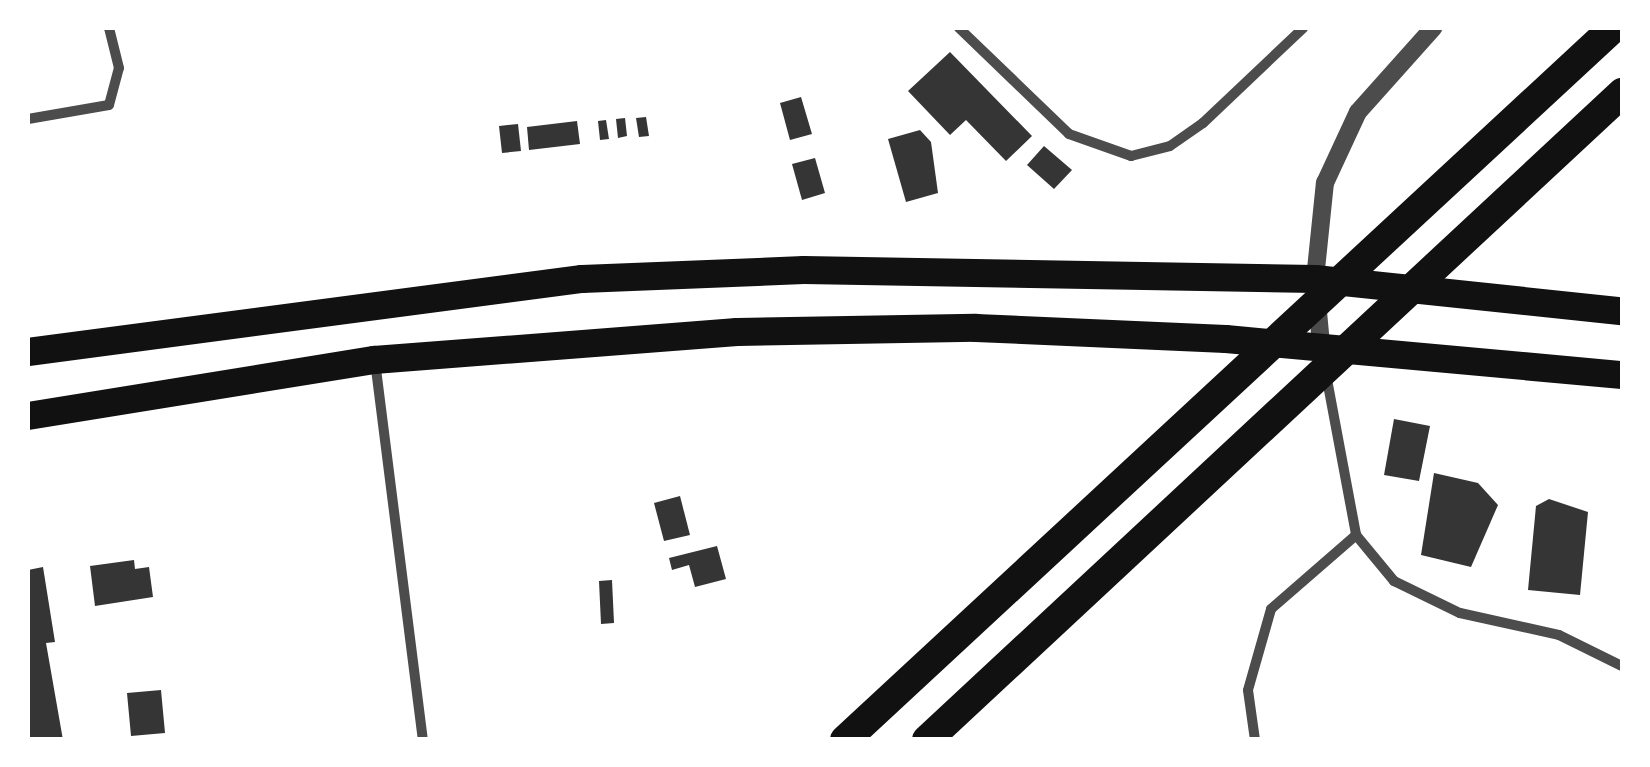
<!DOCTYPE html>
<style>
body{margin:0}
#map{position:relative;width:1650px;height:767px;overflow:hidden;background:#fff;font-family:Mulish,sans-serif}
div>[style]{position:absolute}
.building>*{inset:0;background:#353535}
.minor>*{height:10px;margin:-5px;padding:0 5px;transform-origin:5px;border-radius:5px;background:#4c4c4c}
.tertiary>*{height:18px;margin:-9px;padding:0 9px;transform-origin:9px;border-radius:9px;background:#4c4c4c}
.trunk>*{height:28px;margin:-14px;padding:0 14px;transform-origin:14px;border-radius:14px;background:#111}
.motorway>*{height:30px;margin:-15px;padding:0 15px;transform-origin:15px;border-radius:15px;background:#111}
span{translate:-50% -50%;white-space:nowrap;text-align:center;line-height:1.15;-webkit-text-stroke:8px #fff;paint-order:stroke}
.frame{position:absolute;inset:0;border:30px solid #fff;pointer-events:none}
</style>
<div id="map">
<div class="building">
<div style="clip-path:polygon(950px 52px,1032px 136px,1006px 161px,966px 120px,950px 135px,908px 91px)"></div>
<div style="clip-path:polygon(801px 97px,812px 134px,790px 140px,780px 103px)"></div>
<div style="clip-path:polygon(646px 117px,649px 136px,639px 137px,636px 118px)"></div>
<div style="clip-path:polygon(625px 118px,627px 136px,618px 138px,616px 119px)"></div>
<div style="clip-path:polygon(606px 120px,609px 139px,600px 140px,598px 121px)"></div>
<div style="clip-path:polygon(577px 121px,580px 144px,529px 150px,527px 127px)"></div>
<div style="clip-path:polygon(518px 124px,521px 151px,502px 153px,499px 126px)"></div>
<div style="clip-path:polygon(920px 130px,931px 142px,938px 193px,906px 202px,888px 139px)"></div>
<div style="clip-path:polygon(1044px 146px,1072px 170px,1054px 189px,1027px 165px)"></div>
<div style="clip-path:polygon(815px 158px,825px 193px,802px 200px,792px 164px)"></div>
<div style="clip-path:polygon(1394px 419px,1430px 426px,1419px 481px,1384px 475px)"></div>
<div style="clip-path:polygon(1434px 473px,1478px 483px,1498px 505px,1471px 567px,1421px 555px)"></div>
<div style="clip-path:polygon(680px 496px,690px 535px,664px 541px,654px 503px)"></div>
<div style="clip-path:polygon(1549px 499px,1588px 512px,1580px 595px,1528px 590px,1536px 506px)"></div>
<div style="clip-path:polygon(717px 546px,726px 579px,695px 587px,689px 565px,672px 570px,669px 558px)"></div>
<div style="clip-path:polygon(134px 560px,135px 569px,149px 567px,153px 597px,95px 606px,90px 566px)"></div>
<div style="clip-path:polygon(43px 567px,55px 642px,46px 643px,63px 740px,28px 740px,28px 570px)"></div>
<div style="clip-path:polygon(612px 580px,614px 623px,601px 624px,599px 581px)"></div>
<div style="clip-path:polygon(161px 690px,165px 733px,131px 736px,127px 693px)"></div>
</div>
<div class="minor">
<div style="left:959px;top:28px;width:153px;rotate:43.9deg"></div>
<div style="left:1069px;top:134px;width:66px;rotate:19.5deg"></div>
<div style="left:1131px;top:156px;width:40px;rotate:-14.4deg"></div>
<div style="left:1170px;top:146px;width:40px;rotate:-34.9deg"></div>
<div style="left:1203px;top:123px;width:138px;rotate:-43.5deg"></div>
<div style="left:28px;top:119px;width:82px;rotate:-9.8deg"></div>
<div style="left:109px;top:105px;width:38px;rotate:-75deg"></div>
<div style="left:119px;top:68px;width:41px;rotate:-104deg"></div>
<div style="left:375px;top:361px;width:382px;rotate:82.8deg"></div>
<div style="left:1326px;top:374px;width:164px;rotate:79.4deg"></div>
<div style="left:1356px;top:535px;width:60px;rotate:50.4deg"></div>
<div style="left:1394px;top:581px;width:73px;rotate:25.9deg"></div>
<div style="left:1460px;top:613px;width:101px;rotate:12.5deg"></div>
<div style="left:1559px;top:635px;width:70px;rotate:26.2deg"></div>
<div style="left:1255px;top:740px;width:50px;rotate:-98deg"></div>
<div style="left:1248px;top:690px;width:84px;rotate:-74.1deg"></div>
<div style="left:1271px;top:609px;width:113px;rotate:-41deg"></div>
</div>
<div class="tertiary">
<div style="left:1321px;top:344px;width:65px;rotate:-95.3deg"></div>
<div style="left:1315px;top:279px;width:97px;rotate:-84.1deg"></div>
<div style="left:1325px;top:183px;width:78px;rotate:-65.1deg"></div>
<div style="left:1358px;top:112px;width:113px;rotate:-48.2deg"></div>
</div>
<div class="trunk">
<div style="left:28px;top:352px;width:559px;rotate:-7.51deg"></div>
<div style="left:582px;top:279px;width:222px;rotate:-2.3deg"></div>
<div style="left:804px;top:270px;width:511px;rotate:1.01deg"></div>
<div style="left:1315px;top:279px;width:309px;rotate:6deg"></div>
<div style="left:28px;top:416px;width:351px;rotate:-9.2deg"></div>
<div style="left:374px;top:360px;width:364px;rotate:-4.4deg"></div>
<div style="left:737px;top:332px;width:239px;rotate:-1deg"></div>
<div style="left:976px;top:328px;width:250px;rotate:2.5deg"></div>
<div style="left:1226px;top:339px;width:398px;rotate:5.2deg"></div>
</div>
<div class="motorway">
<div style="left:845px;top:740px;width:1047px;rotate:-42.83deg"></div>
<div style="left:927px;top:740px;width:950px;rotate:-42.95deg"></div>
</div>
<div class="frame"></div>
</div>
